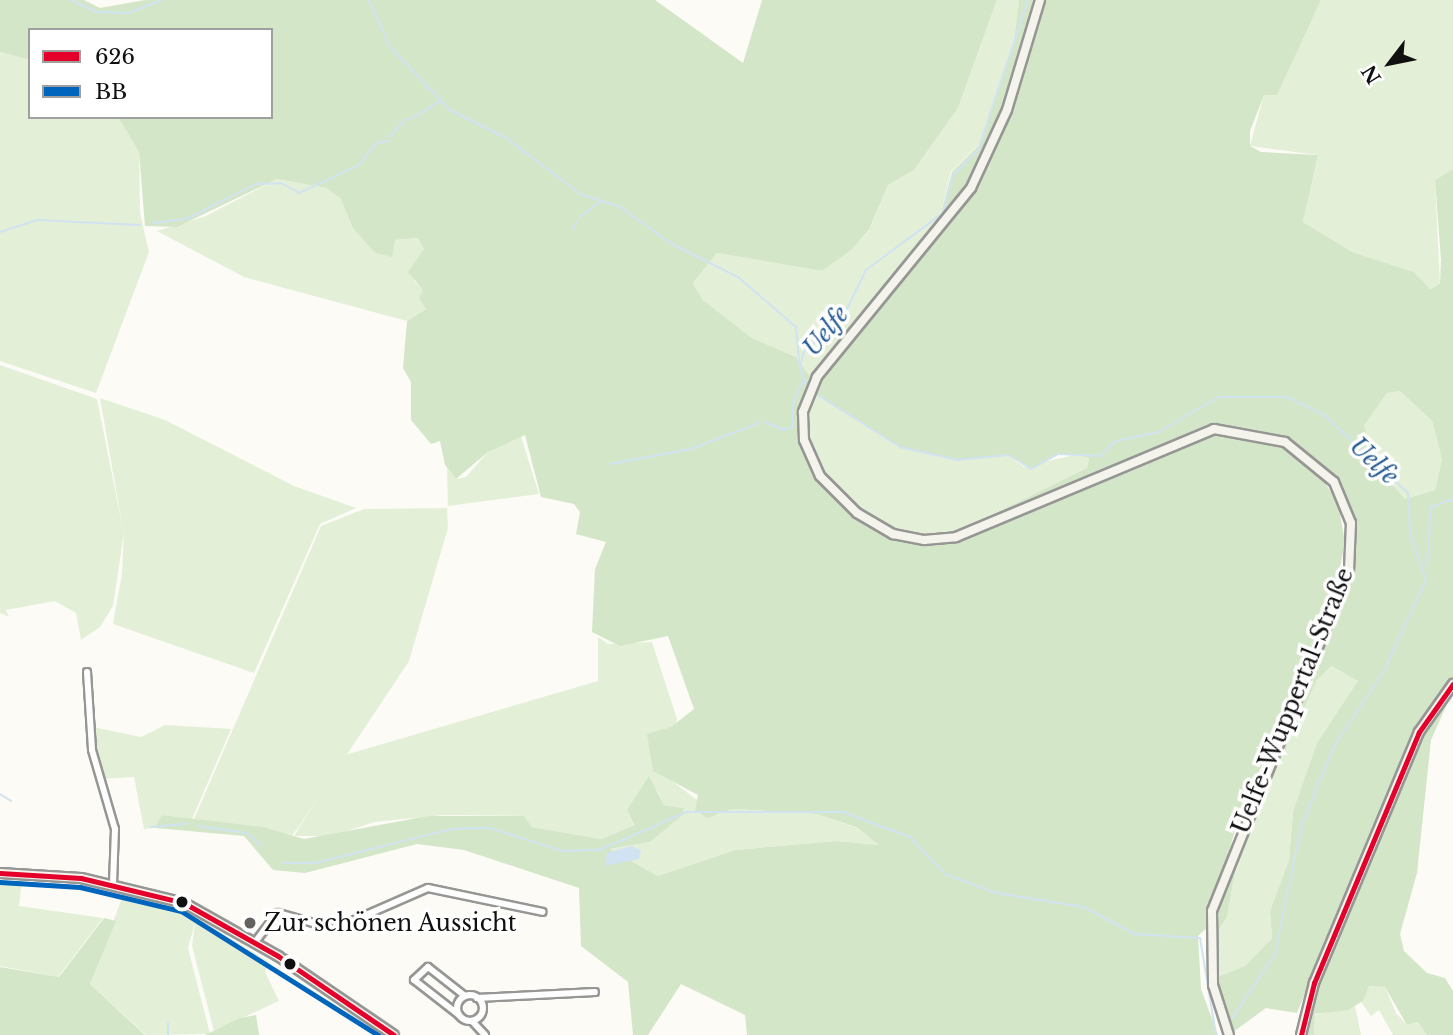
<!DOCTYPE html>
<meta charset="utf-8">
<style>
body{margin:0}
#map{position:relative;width:1453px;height:1035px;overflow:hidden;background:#fcfbf6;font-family:"Libre Baskerville",serif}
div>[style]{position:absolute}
.green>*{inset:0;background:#e4efd8}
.forest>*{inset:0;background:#d4e6c8}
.water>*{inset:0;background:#d1e3f1}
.stream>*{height:2px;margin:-1px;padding:0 1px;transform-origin:1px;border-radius:1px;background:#d1e3f1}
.roads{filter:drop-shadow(2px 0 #969694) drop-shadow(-2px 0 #969694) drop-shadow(0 2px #969694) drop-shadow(0 -2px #969694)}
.minor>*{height:6px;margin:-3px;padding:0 3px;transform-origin:3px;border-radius:3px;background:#fffefe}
.minor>.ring{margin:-3px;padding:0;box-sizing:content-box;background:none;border:6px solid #fffefe;border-radius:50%}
.secondary>*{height:8px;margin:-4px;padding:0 4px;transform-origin:4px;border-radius:4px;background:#f4f4ec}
.bus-1>*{height:5px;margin:-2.5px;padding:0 2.5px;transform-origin:2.5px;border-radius:2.5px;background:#e4002b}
.bus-2>*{height:5px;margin:-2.5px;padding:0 2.5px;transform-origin:2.5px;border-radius:2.5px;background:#0065bd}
.dots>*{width:19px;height:19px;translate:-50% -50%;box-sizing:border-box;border:4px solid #fff;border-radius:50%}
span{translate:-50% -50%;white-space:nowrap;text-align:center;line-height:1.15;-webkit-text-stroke:7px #fff;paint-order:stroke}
.street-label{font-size:23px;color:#101010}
.poi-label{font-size:23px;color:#101010}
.left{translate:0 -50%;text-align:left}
.water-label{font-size:24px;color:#275c93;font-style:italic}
.legend{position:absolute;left:28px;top:28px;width:245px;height:91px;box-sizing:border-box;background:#fff;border:2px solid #9f9f9f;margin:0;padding:9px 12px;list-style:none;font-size:21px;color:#101010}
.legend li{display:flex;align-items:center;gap:14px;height:35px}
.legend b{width:35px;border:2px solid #9f9f9f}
.north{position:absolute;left:1355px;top:28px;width:70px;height:70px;-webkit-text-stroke:5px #fff;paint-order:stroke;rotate:238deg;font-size:19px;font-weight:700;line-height:28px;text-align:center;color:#101010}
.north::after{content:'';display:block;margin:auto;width:24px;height:32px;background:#101010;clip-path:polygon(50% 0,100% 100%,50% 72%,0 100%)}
</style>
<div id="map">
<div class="green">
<div style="clip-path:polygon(997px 0,1019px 0,1017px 29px,981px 142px,951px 172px,941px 213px,813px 381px,796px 357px,752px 338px,703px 300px,693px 283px,717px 253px,822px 271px,850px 250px,869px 231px,888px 185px,914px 170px,958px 108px)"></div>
<div style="clip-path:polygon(1321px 0,1453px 0,1453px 169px,1435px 180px,1440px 285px,1429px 289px,1414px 272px,1351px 252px,1303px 222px,1318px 155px,1250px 146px,1264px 94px,1277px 94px)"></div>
<div style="clip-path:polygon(0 52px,30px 60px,30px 117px,118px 117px,139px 152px,140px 213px,149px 252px,96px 393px,0 361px)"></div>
<div style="clip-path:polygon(277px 179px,326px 188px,341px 199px,375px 253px,395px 240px,418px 238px,424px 248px,414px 281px,424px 290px,426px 309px,407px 321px,244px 277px,157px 231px,206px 216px)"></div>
<div style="clip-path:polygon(0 365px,97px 399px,123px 530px,100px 398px,165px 420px,294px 486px,356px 508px,320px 524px,254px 673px,113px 624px,122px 574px,124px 532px,113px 606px,100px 627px,81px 640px,76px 613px,55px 601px,6px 610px,9px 617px,0 613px)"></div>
<div style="clip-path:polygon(1400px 391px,1432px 421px,1442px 459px,1435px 490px,1405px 499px,1379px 469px,1364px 426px,1387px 393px)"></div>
<div style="clip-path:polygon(816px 394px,900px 447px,957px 460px,1008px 455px,1024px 467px,1078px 454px,1089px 457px,1087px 468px,951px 535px,904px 535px,865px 518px,821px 476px,803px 430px,808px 396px)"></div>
<div style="clip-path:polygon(520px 433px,539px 494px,448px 506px,447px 468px,456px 479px,466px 477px,488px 452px)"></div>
<div style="clip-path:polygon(447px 508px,448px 528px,409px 661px,298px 828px,292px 835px,194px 819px,321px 526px,364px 509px)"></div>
<div style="clip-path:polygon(598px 637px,608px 644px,652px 642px,677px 719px,664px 775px,717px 815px,733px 809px,816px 814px,855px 827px,880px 845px,837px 841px,735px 850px,658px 876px,610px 849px,650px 842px,682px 808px,664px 805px,657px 790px,635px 825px,601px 839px,532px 827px,524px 816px,444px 815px,374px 822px,332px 836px,294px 836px,345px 755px,598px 681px)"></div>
<div style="clip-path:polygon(1330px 666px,1359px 681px,1317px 743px,1293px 811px,1289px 860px,1270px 911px,1272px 938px,1245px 966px,1217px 977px,1219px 929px,1227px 917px,1239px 851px,1317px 680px)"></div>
<div style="clip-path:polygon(165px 725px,231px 729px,192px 819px,163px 815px,155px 828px,144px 829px,134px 777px,102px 779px,93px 727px,141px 737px)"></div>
<div style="clip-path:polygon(22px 880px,19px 906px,103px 918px,58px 977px,0 966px,0 882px)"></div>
<div style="clip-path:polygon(125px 890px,185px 910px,195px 923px,188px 948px,210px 1034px,146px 1035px,90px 984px)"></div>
<div style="clip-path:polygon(196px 917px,269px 962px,265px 972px,279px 1001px,214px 1031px,192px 946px)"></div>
<div style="clip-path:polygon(1368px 986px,1385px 987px,1396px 1013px,1407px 1025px,1419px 1022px,1427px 1035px,1393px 1035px,1379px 1010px,1371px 1016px,1361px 1002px)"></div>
<div style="clip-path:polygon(1355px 1006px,1361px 1035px,1314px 1035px,1315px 1015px)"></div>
</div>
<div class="forest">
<div style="clip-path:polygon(evenodd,0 0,84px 0,100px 8px,145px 0,655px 0,743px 63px,762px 0,997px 0,958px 108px,914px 170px,888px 185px,869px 230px,851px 250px,822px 271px,717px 253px,693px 283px,703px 300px,752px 338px,796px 357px,814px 382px,963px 204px,1007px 110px,1040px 0,1321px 0,1277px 95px,1264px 95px,1250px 131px,1250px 146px,1261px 152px,1318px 155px,1303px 222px,1352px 252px,1414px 272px,1430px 289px,1440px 284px,1441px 260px,1435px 180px,1453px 169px,1453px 677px,1411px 735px,1297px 1013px,1266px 1008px,1229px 1035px,1213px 985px,1210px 922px,1241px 830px,1344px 585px,1352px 531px,1342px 495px,1322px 467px,1293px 446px,1266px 435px,1249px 431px,1223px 429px,1264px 436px,1314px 466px,1338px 503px,1345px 542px,1336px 588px,1236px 827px,1207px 928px,1198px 936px,1201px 989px,1218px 1035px,747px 1035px,745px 1015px,681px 984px,648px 1035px,633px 1035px,628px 982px,581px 946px,579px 888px,464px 850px,417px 844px,305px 873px,273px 870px,244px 836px,155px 828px,162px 815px,263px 827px,304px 839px,428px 816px,524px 816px,532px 827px,601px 839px,635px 825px,627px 810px,649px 776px,664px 805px,683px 808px,684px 814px,650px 842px,610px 849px,658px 876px,735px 850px,837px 841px,879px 845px,856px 827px,816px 814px,733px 809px,707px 818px,695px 810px,698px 795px,653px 771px,647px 734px,671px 727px,694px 709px,668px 636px,620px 646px,592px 632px,595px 569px,606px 542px,576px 534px,580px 512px,574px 504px,541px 497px,525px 435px,488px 452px,456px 479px,445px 465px,440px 441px,431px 444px,411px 420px,411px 382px,403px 368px,407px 321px,426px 309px,419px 298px,423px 290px,408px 272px,424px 249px,418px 238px,395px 240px,392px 257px,375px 253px,353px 228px,341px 199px,326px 188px,277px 179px,177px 227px,145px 226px,139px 152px,118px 117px,271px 117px,271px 30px,30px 30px,30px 60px,0 52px,0 0,1400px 391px,1432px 421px,1442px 459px,1435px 490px,1405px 499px,1379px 469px,1364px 426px,1387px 393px,1400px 391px,0 0,816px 394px,900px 447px,957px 460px,1008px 455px,1031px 470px,1058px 455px,1078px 454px,1089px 458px,1087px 468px,951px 535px,904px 535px,865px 518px,821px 476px,803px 430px,808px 396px,816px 394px,0 0,802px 414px,814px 466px,857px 513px,900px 536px,946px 540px,900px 539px,842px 507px,805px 456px,802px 414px,0 0,1211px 430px,997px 524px,956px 538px,1200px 433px,1211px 430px,0 0,1331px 666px,1358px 681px,1317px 743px,1293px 811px,1289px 860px,1270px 911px,1272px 938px,1245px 966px,1217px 977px,1219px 929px,1227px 917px,1239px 851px,1317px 680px,1331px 666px)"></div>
<div style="clip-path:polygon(1019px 0,1033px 0,1024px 57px,973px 180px,889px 283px,941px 213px,952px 172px,981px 143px,1014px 42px)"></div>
<div style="clip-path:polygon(1453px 691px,1431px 740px,1417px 873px,1400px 934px,1404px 951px,1427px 973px,1445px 978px,1453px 991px,1453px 1035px,1427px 1035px,1418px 1022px,1407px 1025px,1385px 987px,1369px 986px,1363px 1001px,1348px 1010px,1315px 1014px,1314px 1035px,1306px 1035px,1314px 995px,1421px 736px)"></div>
<div style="clip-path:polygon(104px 918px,116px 921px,90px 984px,145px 1035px,0 1035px,0 967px,59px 977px)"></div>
<div style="clip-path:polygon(256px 1015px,259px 1035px,205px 1035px,240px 1018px)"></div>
</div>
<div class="water">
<div style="clip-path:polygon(631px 846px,641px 850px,639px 859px,605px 866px,607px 853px)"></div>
</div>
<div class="stream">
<div style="left:71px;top:0;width:29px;rotate:25deg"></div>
<div style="left:97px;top:12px;width:31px;rotate:2deg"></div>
<div style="left:128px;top:13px;width:36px;rotate:-21deg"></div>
<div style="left:369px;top:0;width:51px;rotate:65.9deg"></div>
<div style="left:390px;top:47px;width:87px;rotate:46.4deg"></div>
<div style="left:450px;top:110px;width:63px;rotate:26.6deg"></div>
<div style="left:506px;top:138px;width:95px;rotate:36.9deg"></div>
<div style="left:582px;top:195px;width:39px;rotate:17deg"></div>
<div style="left:619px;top:206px;width:63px;rotate:36deg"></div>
<div style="left:670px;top:243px;width:76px;rotate:26.6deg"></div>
<div style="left:738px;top:277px;width:77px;rotate:40.8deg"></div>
<div style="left:796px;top:327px;width:42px;rotate:84.6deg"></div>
<div style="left:411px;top:119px;width:36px;rotate:-32deg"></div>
<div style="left:389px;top:137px;width:25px;rotate:-47deg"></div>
<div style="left:580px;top:217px;width:25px;rotate:-37deg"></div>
<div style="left:153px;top:223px;width:34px;rotate:-7deg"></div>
<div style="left:187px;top:219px;width:77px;rotate:-26.9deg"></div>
<div style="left:256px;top:184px;width:25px;rotate:-2deg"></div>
<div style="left:281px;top:183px;width:21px;rotate:29deg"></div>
<div style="left:299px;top:193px;width:66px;rotate:-25deg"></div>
<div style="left:359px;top:165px;width:28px;rotate:-52deg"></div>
<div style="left:376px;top:143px;width:13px;rotate:-9deg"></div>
<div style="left:573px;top:229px;width:9px;rotate:-63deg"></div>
<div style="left:0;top:232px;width:39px;rotate:-18deg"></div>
<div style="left:37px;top:220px;width:103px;rotate:2.8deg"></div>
<div style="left:807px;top:386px;width:18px;rotate:-112deg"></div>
<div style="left:800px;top:369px;width:16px;rotate:-79deg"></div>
<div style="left:803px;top:353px;width:54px;rotate:-42deg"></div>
<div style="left:843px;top:317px;width:52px;rotate:-63.9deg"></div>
<div style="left:866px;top:270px;width:96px;rotate:-36.5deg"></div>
<div style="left:943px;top:213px;width:38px;rotate:-76deg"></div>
<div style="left:952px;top:176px;width:37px;rotate:-45deg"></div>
<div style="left:978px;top:150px;width:158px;rotate:-71.6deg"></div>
<div style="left:816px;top:394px;width:99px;rotate:32.2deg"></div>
<div style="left:900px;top:447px;width:58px;rotate:12.8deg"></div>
<div style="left:957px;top:460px;width:52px;rotate:-5.5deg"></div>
<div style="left:1009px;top:455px;width:26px;rotate:32deg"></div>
<div style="left:1031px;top:469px;width:31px;rotate:-29deg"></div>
<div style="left:1058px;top:454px;width:42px;rotate:2.7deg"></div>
<div style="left:1100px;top:456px;width:22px;rotate:-43deg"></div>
<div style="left:1116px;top:441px;width:44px;rotate:-11.8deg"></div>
<div style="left:1159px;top:432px;width:69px;rotate:-30.7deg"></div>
<div style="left:1218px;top:397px;width:69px"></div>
<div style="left:1287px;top:397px;width:41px;rotate:25.9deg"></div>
<div style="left:1324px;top:415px;width:115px;rotate:42.9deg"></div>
<div style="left:1408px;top:493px;width:41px;rotate:87.2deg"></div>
<div style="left:1410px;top:534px;width:49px;rotate:70.8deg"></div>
<div style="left:1426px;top:580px;width:102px;rotate:114.8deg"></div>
<div style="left:1383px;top:673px;width:88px;rotate:123.9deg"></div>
<div style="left:1334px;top:746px;width:87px;rotate:112.2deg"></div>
<div style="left:1301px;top:827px;width:130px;rotate:101.6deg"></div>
<div style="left:1275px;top:954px;width:79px;rotate:123.7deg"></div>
<div style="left:765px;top:422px;width:21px;rotate:23deg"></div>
<div style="left:784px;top:430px;width:9px;rotate:-18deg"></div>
<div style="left:793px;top:427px;width:24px;rotate:-90deg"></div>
<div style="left:793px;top:403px;width:24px;rotate:-66deg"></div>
<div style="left:610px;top:464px;width:82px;rotate:-10.5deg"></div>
<div style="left:691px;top:449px;width:73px;rotate:-20.9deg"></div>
<div style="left:1427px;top:566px;width:59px;rotate:-86.1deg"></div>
<div style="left:1431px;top:507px;width:23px;rotate:-20deg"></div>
<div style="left:0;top:794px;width:13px;rotate:32deg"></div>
<div style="left:197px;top:826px;width:50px;rotate:8deg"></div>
<div style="left:247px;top:833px;width:18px;rotate:43deg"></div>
<div style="left:151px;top:827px;width:36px;rotate:-5deg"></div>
<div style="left:284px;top:863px;width:31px"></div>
<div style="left:315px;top:863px;width:140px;rotate:-14deg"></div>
<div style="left:451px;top:829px;width:38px;rotate:-2deg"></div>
<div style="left:489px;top:828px;width:77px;rotate:17.3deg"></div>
<div style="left:563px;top:851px;width:37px;rotate:-2deg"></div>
<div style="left:600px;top:850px;width:94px;rotate:-23.8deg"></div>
<div style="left:686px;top:812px;width:157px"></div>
<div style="left:843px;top:812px;width:72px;rotate:20.5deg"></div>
<div style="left:910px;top:837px;width:51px;rotate:46.6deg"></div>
<div style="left:945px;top:874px;width:54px;rotate:20.4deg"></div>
<div style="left:996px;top:893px;width:89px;rotate:9deg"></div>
<div style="left:1084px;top:907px;width:57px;rotate:28.4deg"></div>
<div style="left:1134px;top:934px;width:66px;rotate:3.5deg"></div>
<div style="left:1200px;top:938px;width:98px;rotate:80.6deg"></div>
<div style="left:168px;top:1023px;width:12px;rotate:90deg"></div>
</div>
<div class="roads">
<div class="minor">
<div style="left:87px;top:672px;width:78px;rotate:86.3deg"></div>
<div style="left:92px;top:750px;width:82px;rotate:73.8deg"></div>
<div style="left:115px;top:829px;width:54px;rotate:92.1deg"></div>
<div style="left:255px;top:942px;width:37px;rotate:-52deg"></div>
<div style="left:278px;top:913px;width:58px;rotate:15.9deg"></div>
<div style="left:334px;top:929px;width:103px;rotate:-23.6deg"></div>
<div style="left:428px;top:888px;width:117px;rotate:11.8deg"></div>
<div class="ring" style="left:457px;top:995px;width:20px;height:20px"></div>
<div style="left:477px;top:998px;width:118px;rotate:-2.9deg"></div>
<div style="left:459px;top:1015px;width:57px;rotate:-142.1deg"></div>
<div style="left:414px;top:980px;width:19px;rotate:-43deg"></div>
<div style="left:428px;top:967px;width:47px;rotate:38.1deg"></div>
<div style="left:472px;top:1021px;width:19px;rotate:47deg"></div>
</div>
<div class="secondary">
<div style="left:1040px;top:0;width:115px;rotate:106.7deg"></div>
<div style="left:1007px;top:110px;width:86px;rotate:114.8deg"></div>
<div style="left:971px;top:188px;width:244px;rotate:129.2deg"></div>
<div style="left:817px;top:377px;width:38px;rotate:112deg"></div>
<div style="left:803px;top:412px;width:28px;rotate:88deg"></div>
<div style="left:804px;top:440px;width:39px;rotate:66deg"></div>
<div style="left:820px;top:476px;width:52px;rotate:45deg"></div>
<div style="left:857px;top:513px;width:42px;rotate:30.3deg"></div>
<div style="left:893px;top:534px;width:32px;rotate:11deg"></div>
<div style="left:924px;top:540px;width:32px;rotate:-5deg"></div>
<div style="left:956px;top:537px;width:280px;rotate:-22.7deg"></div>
<div style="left:1214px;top:429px;width:72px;rotate:10.4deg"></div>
<div style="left:1285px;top:442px;width:63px;rotate:39.2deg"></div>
<div style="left:1334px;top:482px;width:44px;rotate:67.5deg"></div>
<div style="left:1351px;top:523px;width:47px;rotate:92.4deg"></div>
<div style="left:1349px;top:570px;width:367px;rotate:111.9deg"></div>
<div style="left:1212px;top:911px;width:74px;rotate:89.2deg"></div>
<div style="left:1213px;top:985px;width:52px;rotate:72.3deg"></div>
<div style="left:0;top:873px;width:81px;rotate:3.5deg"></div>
<div style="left:81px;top:878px;width:106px;rotate:13.6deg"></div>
<div style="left:184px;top:903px;width:108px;rotate:29.4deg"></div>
<div style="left:278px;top:956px;width:140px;rotate:34.3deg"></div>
<div style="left:1301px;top:1035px;width:54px;rotate:-76deg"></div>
<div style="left:1314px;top:983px;width:272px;rotate:-67.3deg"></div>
<div style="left:1419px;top:732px;width:59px;rotate:-54.7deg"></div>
</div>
</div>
<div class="bus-1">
<div style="left:0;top:873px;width:81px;rotate:3.5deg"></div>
<div style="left:81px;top:878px;width:106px;rotate:13.6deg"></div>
<div style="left:184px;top:903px;width:108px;rotate:29.4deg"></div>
<div style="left:278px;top:956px;width:140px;rotate:34.3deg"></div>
<div style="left:1301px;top:1035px;width:54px;rotate:-76deg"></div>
<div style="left:1314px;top:983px;width:272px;rotate:-67.3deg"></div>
<div style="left:1419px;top:732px;width:59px;rotate:-54.7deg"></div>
</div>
<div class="bus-2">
<div style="left:0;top:882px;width:80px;rotate:3.6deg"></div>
<div style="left:80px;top:887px;width:104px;rotate:13.4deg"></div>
<div style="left:181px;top:911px;width:233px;rotate:32.2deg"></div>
</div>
<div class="dots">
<div style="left:182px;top:902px;background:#101010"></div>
<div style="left:250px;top:923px;background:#636260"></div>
<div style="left:290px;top:964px;background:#101010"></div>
</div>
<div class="street-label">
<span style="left:1293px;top:701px;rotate:-68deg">Uelfe-Wuppertal-Straße</span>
</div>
<div class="poi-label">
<span class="left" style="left:264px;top:923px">Zur schönen Aussicht</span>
</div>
<div class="water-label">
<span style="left:826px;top:331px;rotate:-51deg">Uelfe</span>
<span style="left:1374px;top:461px;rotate:43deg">Uelfe</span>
</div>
<ul class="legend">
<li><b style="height:9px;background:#e4002b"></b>626</li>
<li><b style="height:9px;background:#0065bd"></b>BB</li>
</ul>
<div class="north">N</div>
</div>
